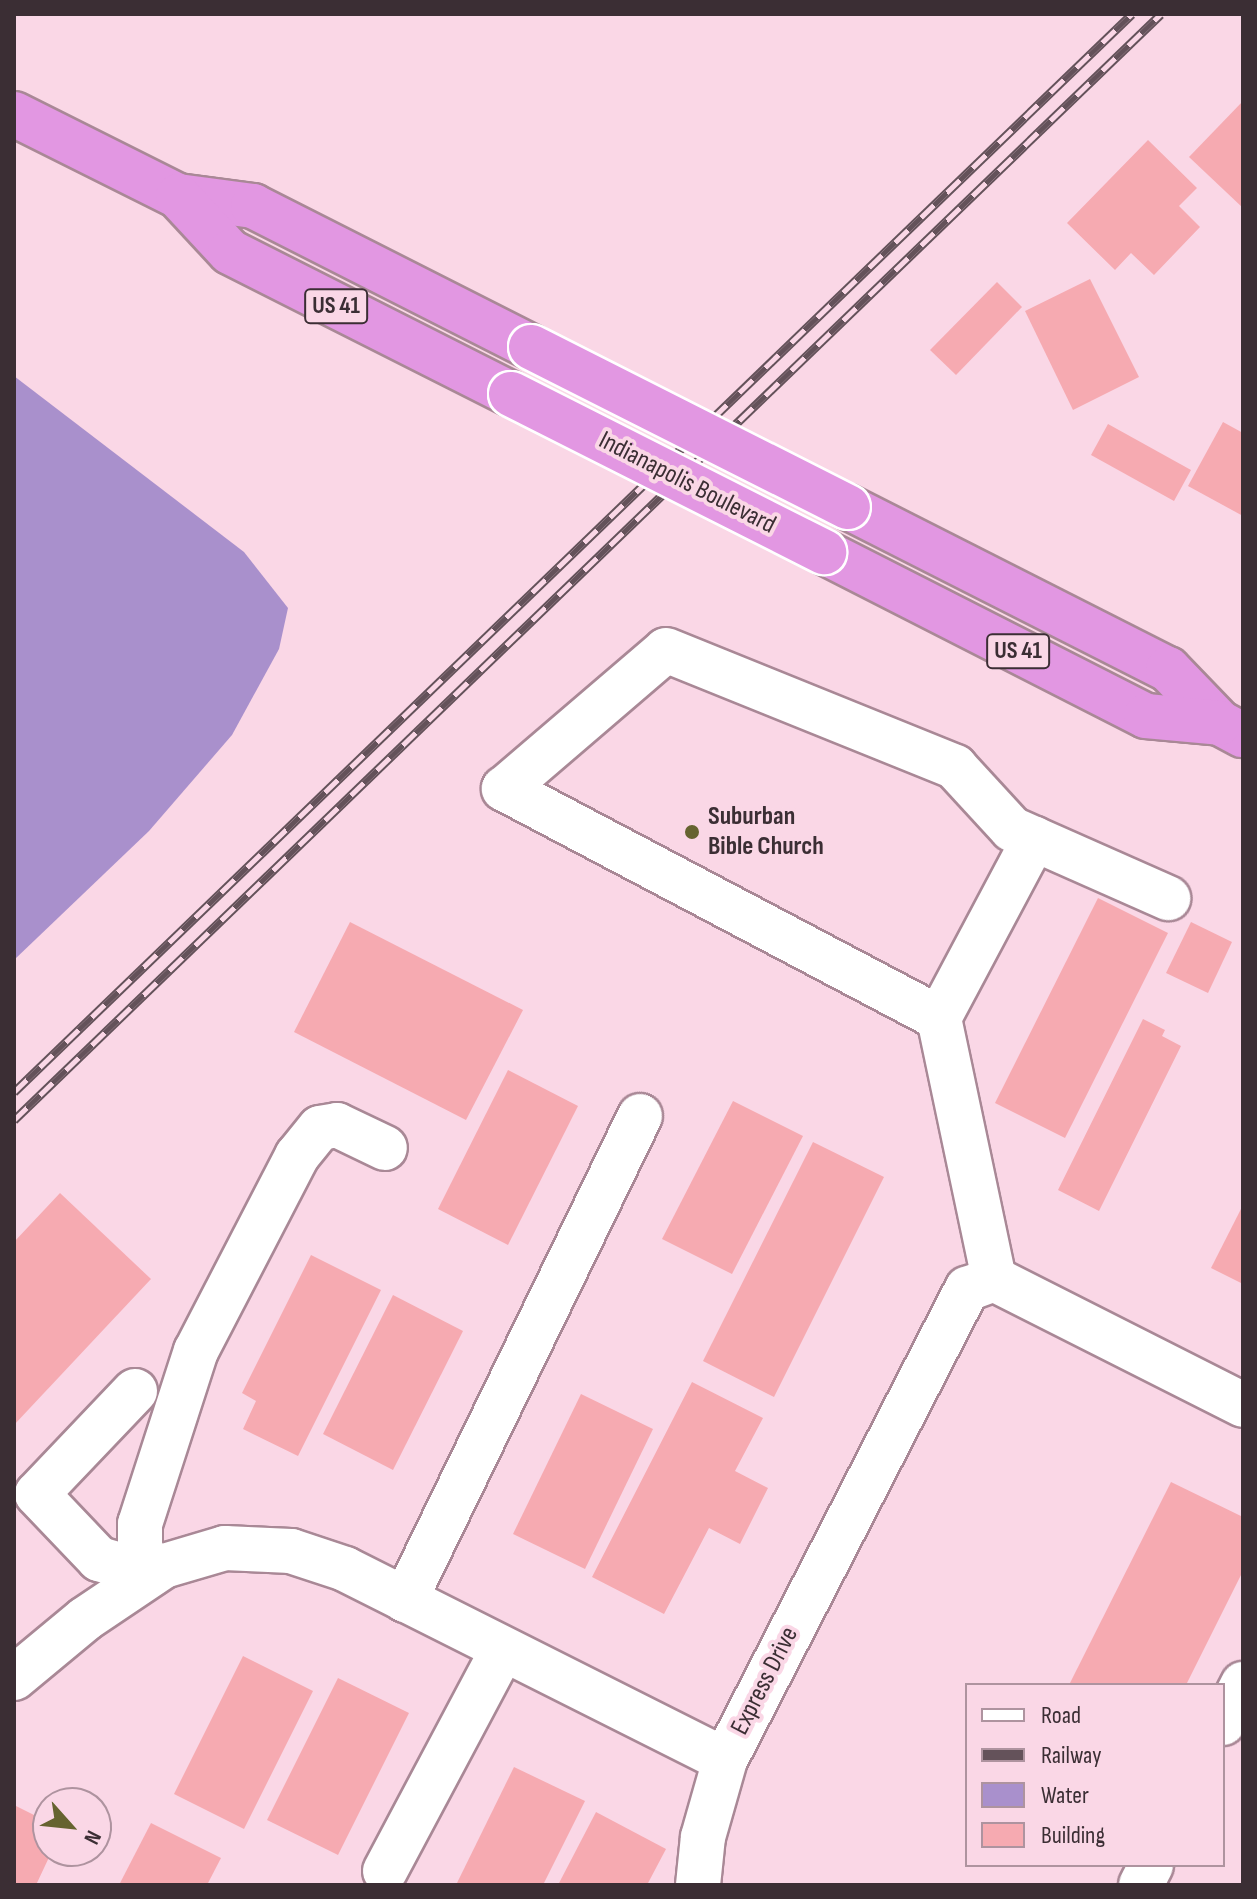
<!DOCTYPE html>
<style>
body{margin:0}
#map{position:relative;width:1257px;height:1899px;overflow:hidden;background:#fad7e6;font-family:"Sofia Sans Condensed",sans-serif}
div>[style]{position:absolute}
.water>*{inset:0;background:#a990cc}
.building>*{inset:0;background:#f6aab1}
.roads{filter:drop-shadow(2px 0 #a98896) drop-shadow(-2px 0 #a98896) drop-shadow(0 2px #a98896) drop-shadow(0 -2px #a98896)}
.minor>*{height:44px;margin:-22px;padding:0 22px;transform-origin:22px;border-radius:22px;background:#fff}
.highway>*{height:44px;margin:-22px;padding:0 22px;transform-origin:22px;border-radius:22px;background:#e297e2}
.rail>*{height:9px;margin-top:-4.5px;transform-origin:0;background:repeating-linear-gradient(90deg,#fad7e6 0 18px,#64525a 0 36px);box-sizing:border-box;border-block:2px solid #64525a}
.bridges{filter:drop-shadow(2px 0 #fff) drop-shadow(-2px 0 #fff) drop-shadow(0 2px #fff) drop-shadow(0 -2px #fff)}
.highway-bridge>*{height:44px;margin:-22px;padding:0 22px;transform-origin:22px;border-radius:22px;background:#e297e2}
.dots>*{width:22px;height:22px;translate:-50% -50%;box-sizing:border-box;border:4px solid #fad7e6;border-radius:50%}
span{translate:-50% -50%;white-space:nowrap;text-align:center;line-height:1.15;-webkit-text-stroke:8px #fad7e6;paint-order:stroke}
.shield-label span{padding:2px 6px;background:#fad7e6;border:2px solid;border-radius:6px;-webkit-text-stroke-width:0}
.shield-label{font-size:24px;color:#3b2e34;font-weight:700}
.street-label{font-size:26px;color:#3b2e34}
.poi-label{font-size:26px;color:#3b2e34;font-weight:700}
.left{translate:0 -50%;text-align:left}
.frame{position:absolute;inset:0;border:16px solid #3b2e34;pointer-events:none}
.legend{position:absolute;left:965px;top:1683px;width:260px;height:184px;box-sizing:border-box;background:#fad7e6;border:2px solid #ae939f;margin:0;padding:10px 14px;list-style:none;font-size:24px;color:#3b2e34}
.legend li{display:flex;align-items:center;gap:16px;height:40px}
.legend b{width:40px;border:2px solid #ae939f}
.north{position:absolute;left:32px;top:1787px;width:80px;height:80px;box-sizing:border-box;background:#fad7e6;border:2px solid #ae939f;border-radius:50%;rotate:117deg;font-size:22px;font-weight:700;line-height:32px;text-align:center;color:#3b2e34}
.north::after{content:'';display:block;margin:auto;width:28px;height:36px;background:#666330;clip-path:polygon(50% 0,100% 100%,50% 72%,0 100%)}
</style>
<div id="map">
<div class="water">
<div style="clip-path:polygon(14px 376px,244px 552px,288px 608px,279px 649px,232px 735px,149px 831px,14px 960px)"></div>
</div>
<div class="building">
<div style="clip-path:polygon(1243px 101px,1243px 208px,1189px 157px)"></div>
<div style="clip-path:polygon(1148px 140px,1197px 188px,1179px 206px,1200px 227px,1154px 275px,1131px 253px,1115px 270px,1067px 223px)"></div>
<div style="clip-path:polygon(1090px 279px,1139px 377px,1073px 410px,1025px 311px)"></div>
<div style="clip-path:polygon(997px 282px,1022px 307px,956px 375px,930px 350px)"></div>
<div style="clip-path:polygon(1223px 422px,1243px 433px,1243px 516px,1188px 486px)"></div>
<div style="clip-path:polygon(1108px 424px,1191px 470px,1174px 501px,1091px 455px)"></div>
<div style="clip-path:polygon(1098px 898px,1168px 933px,1065px 1138px,995px 1103px)"></div>
<div style="clip-path:polygon(350px 922px,523px 1010px,466px 1120px,294px 1032px)"></div>
<div style="clip-path:polygon(1191px 922px,1232px 942px,1208px 993px,1166px 973px)"></div>
<div style="clip-path:polygon(1143px 1019px,1165px 1030px,1162px 1036px,1181px 1046px,1099px 1211px,1058px 1190px)"></div>
<div style="clip-path:polygon(508px 1070px,578px 1106px,508px 1245px,438px 1209px)"></div>
<div style="clip-path:polygon(733px 1101px,803px 1136px,732px 1274px,662px 1239px)"></div>
<div style="clip-path:polygon(813px 1142px,884px 1177px,774px 1397px,703px 1361px)"></div>
<div style="clip-path:polygon(60px 1193px,151px 1279px,14px 1425px,14px 1242px)"></div>
<div style="clip-path:polygon(1243px 1205px,1243px 1284px,1211px 1268px)"></div>
<div style="clip-path:polygon(311px 1255px,381px 1290px,298px 1456px,243px 1429px,256px 1401px,242px 1393px)"></div>
<div style="clip-path:polygon(393px 1295px,463px 1331px,393px 1470px,323px 1434px)"></div>
<div style="clip-path:polygon(692px 1382px,763px 1418px,735px 1471px,768px 1488px,740px 1544px,709px 1528px,664px 1614px,592px 1577px)"></div>
<div style="clip-path:polygon(581px 1394px,653px 1429px,585px 1569px,513px 1534px)"></div>
<div style="clip-path:polygon(1171px 1482px,1243px 1517px,1243px 1571px,1186px 1685px,1069px 1685px)"></div>
<div style="clip-path:polygon(243px 1656px,313px 1691px,244px 1829px,174px 1794px)"></div>
<div style="clip-path:polygon(338px 1678px,409px 1713px,338px 1855px,267px 1820px)"></div>
<div style="clip-path:polygon(514px 1767px,585px 1801px,543px 1885px,456px 1885px)"></div>
<div style="clip-path:polygon(14px 1805px,48px 1822px,48px 1851px,52px 1851px,36px 1885px,14px 1885px)"></div>
<div style="clip-path:polygon(596px 1812px,666px 1849px,647px 1885px,558px 1885px)"></div>
<div style="clip-path:polygon(151px 1823px,221px 1858px,207px 1885px,119px 1885px)"></div>
</div>
<div class="roads">
<div class="minor">
<div style="left:939px;top:1018px;width:203px;rotate:-62deg"></div>
<div style="left:994px;top:1279px;width:267px;rotate:-101.9deg"></div>
<div style="left:939px;top:1018px;width:492px;rotate:-152.2deg"></div>
<div style="left:504px;top:789px;width:213px;rotate:-40.6deg"></div>
<div style="left:666px;top:650px;width:312px;rotate:22deg"></div>
<div style="left:955px;top:767px;width:84px;rotate:47.4deg"></div>
<div style="left:1012px;top:829px;width:171px;rotate:23.9deg"></div>
<div style="left:135px;top:1391px;width:142px;rotate:133.6deg"></div>
<div style="left:37px;top:1494px;width:90px;rotate:46.4deg"></div>
<div style="left:99px;top:1559px;width:54px;rotate:16.1deg"></div>
<div style="left:151px;top:1574px;width:29px;rotate:-112deg"></div>
<div style="left:140px;top:1547px;width:23px;rotate:-90deg"></div>
<div style="left:140px;top:1524px;width:182px;rotate:-72.1deg"></div>
<div style="left:196px;top:1351px;width:220px;rotate:-62.6deg"></div>
<div style="left:297px;top:1156px;width:36px;rotate:-51deg"></div>
<div style="left:320px;top:1128px;width:17px;rotate:-10deg"></div>
<div style="left:337px;top:1125px;width:53px;rotate:25.6deg"></div>
<div style="left:405px;top:1600px;width:538px;rotate:-64.1deg"></div>
<div style="left:14px;top:1678px;width:92px;rotate:-39.7deg"></div>
<div style="left:85px;top:1619px;width:95px;rotate:-33.9deg"></div>
<div style="left:164px;top:1566px;width:64px;rotate:-16.4deg"></div>
<div style="left:225px;top:1548px;width:66px;rotate:2.6deg"></div>
<div style="left:291px;top:1551px;width:57px;rotate:18.4deg"></div>
<div style="left:345px;top:1569px;width:425px;rotate:26.7deg"></div>
<div style="left:725px;top:1760px;width:530px;rotate:-62.81deg"></div>
<div style="left:967px;top:1289px;width:29px;rotate:-20deg"></div>
<div style="left:994px;top:1279px;width:279px;rotate:26.8deg"></div>
<div style="left:1223px;top:1723px;width:44px;rotate:-62.9deg"></div>
<div style="left:385px;top:1871px;width:251px;rotate:-62deg"></div>
<div style="left:698px;top:1885px;width:48px;rotate:-84.1deg"></div>
<div style="left:703px;top:1837px;width:80px;rotate:-74.1deg"></div>
<div style="left:1141px;top:1885px;width:22px;rotate:-63deg"></div>
</div>
<div class="highway">
<div style="left:14px;top:114px;width:183px;rotate:26.6deg"></div>
<div style="left:178px;top:196px;width:76px;rotate:7.6deg"></div>
<div style="left:253px;top:206px;width:312px;rotate:26.9deg"></div>
<div style="left:178px;top:196px;width:76px;rotate:47.1deg"></div>
<div style="left:230px;top:252px;width:315px;rotate:26.8deg"></div>
<div style="left:848px;top:507px;width:359px;rotate:26.9deg"></div>
<div style="left:1168px;top:669px;width:75px;rotate:46.1deg"></div>
<div style="left:1220px;top:723px;width:26px;rotate:28deg"></div>
<div style="left:824px;top:552px;width:361px;rotate:27deg"></div>
<div style="left:1146px;top:716px;width:74px;rotate:5.4deg"></div>
</div>
</div>
<div class="rail">
<div style="left:14px;top:1092px;width:1553px;rotate:-43.96deg"></div>
<div style="left:14px;top:1120px;width:1593px;rotate:-43.96deg"></div>
</div>
<div class="bridges">
<div class="highway-bridge">
<div style="left:531px;top:347px;width:355px;rotate:26.8deg"></div>
<div style="left:511px;top:394px;width:351px;rotate:26.8deg"></div>
</div>
</div>
<div class="dots">
<div style="left:692px;top:832px;background:#666330"></div>
</div>
<div class="shield-label">
<span style="left:336px;top:306px">US 41</span>
<span style="left:1018px;top:651px">US 41</span>
</div>
<div class="street-label">
<span style="left:687px;top:483px;rotate:27deg">Indianapolis Boulevard</span>
<span style="left:765px;top:1681px;rotate:-63deg">Express Drive</span>
</div>
<div class="poi-label">
<span class="left" style="left:708px;top:832px">Suburban<br>Bible Church</span>
</div>
<div class="frame"></div>
<ul class="legend">
<li><b style="height:10px;background:#fff"></b>Road</li>
<li><b style="height:10px;background:#64525a"></b>Railway</li>
<li><b style="height:22px;background:#a990cc"></b>Water</li>
<li><b style="height:22px;background:#f6aab1"></b>Building</li>
</ul>
<div class="north">N</div>
</div>
